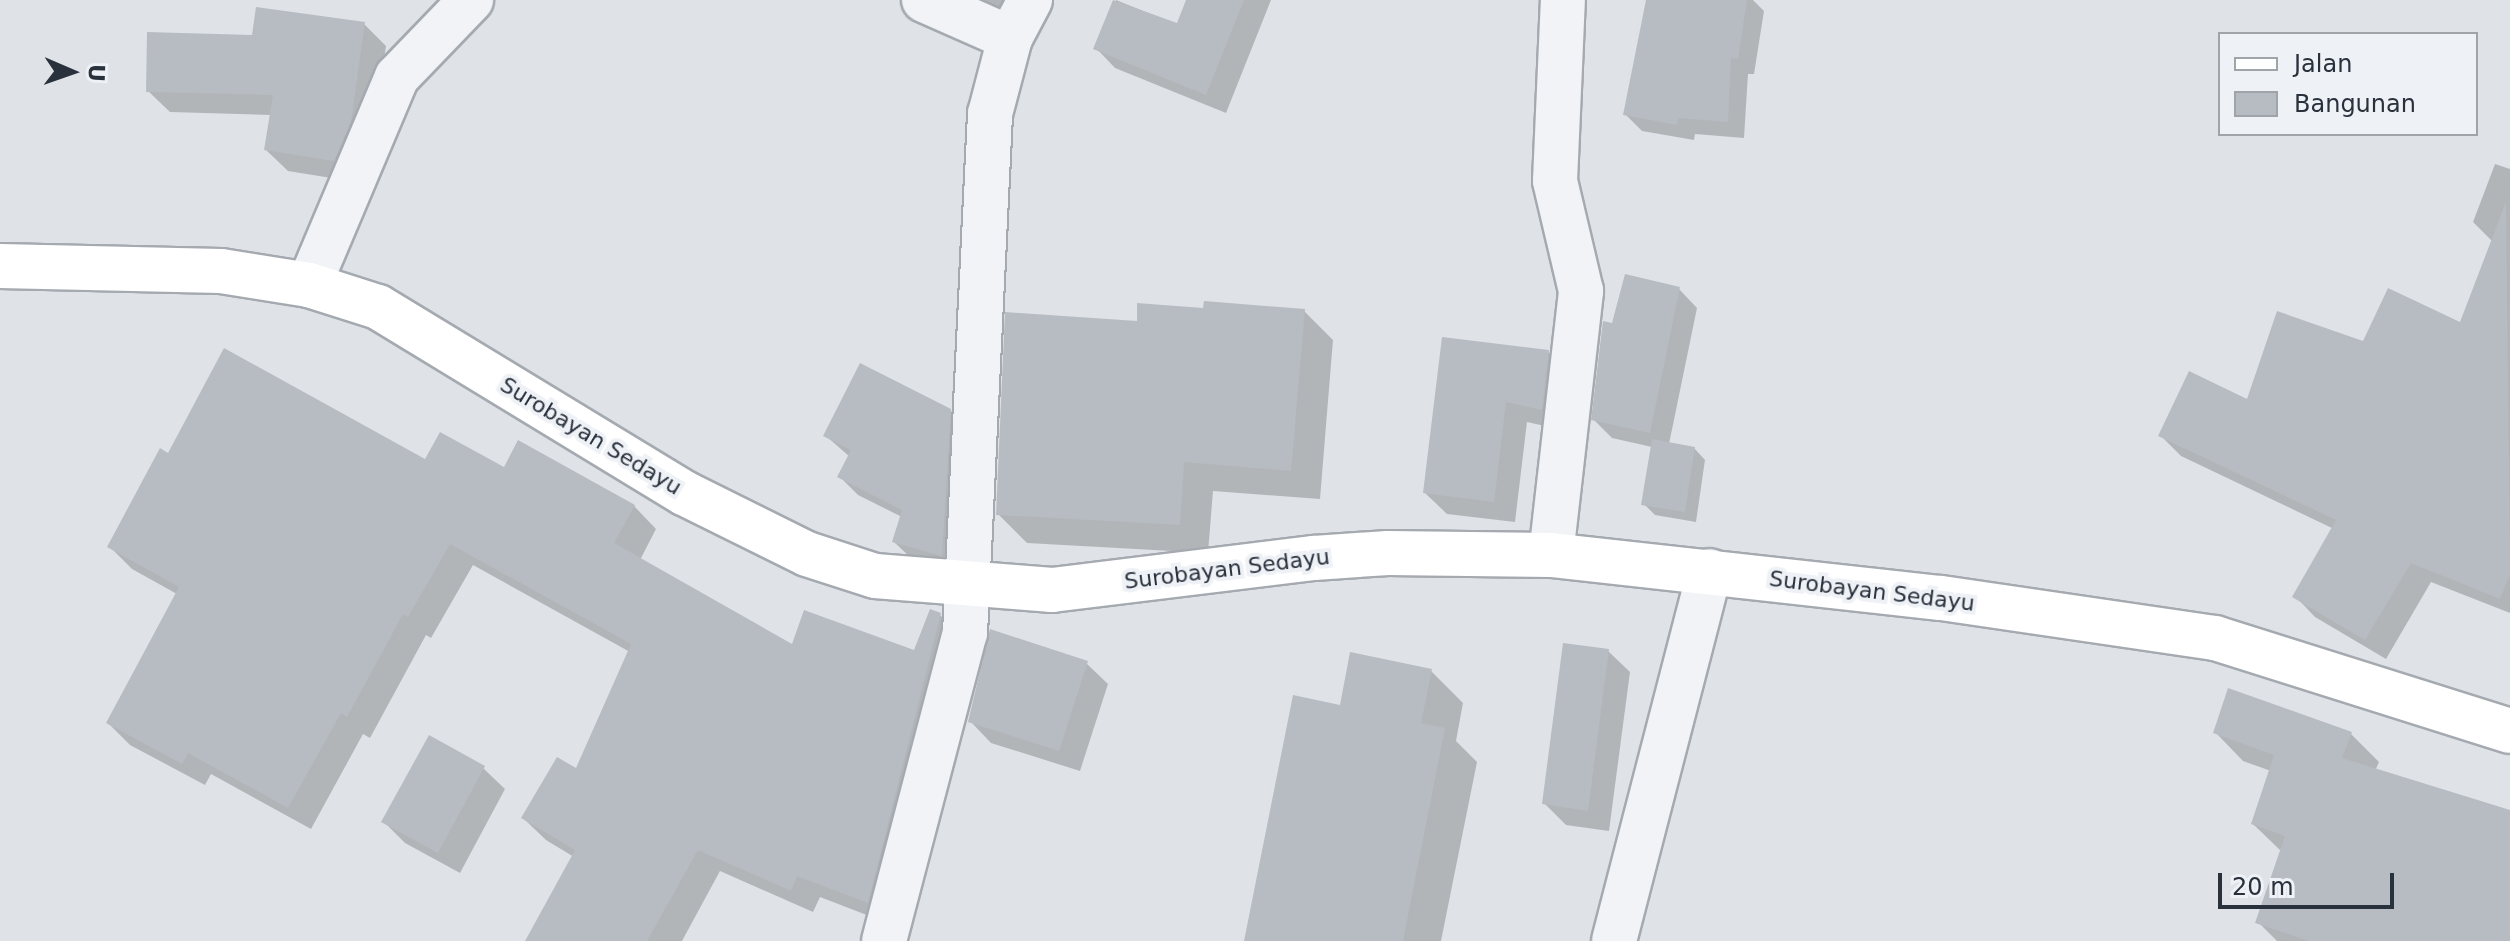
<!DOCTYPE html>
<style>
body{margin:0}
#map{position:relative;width:2510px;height:941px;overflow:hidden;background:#dfe3e7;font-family:"DejaVu Sans",sans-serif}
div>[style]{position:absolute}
.shadow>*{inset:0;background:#0003}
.building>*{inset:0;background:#b7bcc3}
.roads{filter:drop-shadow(2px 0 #a5aab1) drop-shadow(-2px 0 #a5aab1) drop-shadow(0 2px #a5aab1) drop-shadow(0 -2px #a5aab1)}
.street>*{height:44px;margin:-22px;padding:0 22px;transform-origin:22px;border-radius:22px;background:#f1f3f6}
.secondary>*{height:44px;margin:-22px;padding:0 22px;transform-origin:22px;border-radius:22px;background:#fff}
span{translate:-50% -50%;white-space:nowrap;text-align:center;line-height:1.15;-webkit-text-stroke:8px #eef1f5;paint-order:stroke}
.street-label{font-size:22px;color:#29313d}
.legend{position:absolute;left:2218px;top:32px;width:260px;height:104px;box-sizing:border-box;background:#eef1f5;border:2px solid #9fa4ab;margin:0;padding:10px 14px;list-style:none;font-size:24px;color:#29313d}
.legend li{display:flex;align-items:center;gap:16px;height:40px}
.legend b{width:40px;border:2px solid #9fa4ab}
.north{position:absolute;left:32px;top:32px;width:80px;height:80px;-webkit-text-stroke:6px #eef1f5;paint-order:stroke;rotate:92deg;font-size:22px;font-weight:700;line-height:32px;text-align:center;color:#29313d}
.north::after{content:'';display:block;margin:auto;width:28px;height:36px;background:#29313d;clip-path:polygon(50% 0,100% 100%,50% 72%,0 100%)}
.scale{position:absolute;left:2218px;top:873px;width:176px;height:36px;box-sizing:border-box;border:4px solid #29313d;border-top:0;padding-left:10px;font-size:24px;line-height:28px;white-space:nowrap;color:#29313d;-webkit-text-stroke:6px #eef1f5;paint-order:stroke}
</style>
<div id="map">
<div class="shadow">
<div style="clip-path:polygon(955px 0,1025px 0,1013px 22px)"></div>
<div style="clip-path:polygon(1116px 0,1178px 25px,1188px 0,1271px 0,1226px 113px,1115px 68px,1096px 48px)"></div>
<div style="clip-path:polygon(1648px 0,1753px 0,1764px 11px,1754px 74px,1748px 74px,1744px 138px,1695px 134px,1694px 140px,1642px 131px,1625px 114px)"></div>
<div style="clip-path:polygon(364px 24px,386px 46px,371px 145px,356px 182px,288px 171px,266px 150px,272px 115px,170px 112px,148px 91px,254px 37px)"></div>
<div style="clip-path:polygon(2495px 164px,2510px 169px,2510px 613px,2431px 582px,2386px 659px,2315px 617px,2295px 596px,2334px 529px,2181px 456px,2161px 436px,2248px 402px,2364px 344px,2461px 325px,2493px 242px,2473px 222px)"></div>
<div style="clip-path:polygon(1679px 289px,1697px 308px,1669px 444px,1694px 448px,1705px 460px,1696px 522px,1655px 515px,1644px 504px,1652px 447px,1612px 438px,1594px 420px,1614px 325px)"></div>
<div style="clip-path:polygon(1205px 310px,1304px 311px,1333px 340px,1320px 499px,1213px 491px,1208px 553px,1027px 543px,998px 514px,1138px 323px)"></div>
<div style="clip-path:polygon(1548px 352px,1570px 373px,1563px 430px,1527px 422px,1515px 522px,1447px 514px,1425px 493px)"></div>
<div style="clip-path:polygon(950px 410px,969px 429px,960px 574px,913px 560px,894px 542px,902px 517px,858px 495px,840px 477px,850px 457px,826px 436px)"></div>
<div style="clip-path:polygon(169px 455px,425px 462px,505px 470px,634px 506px,656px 529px,640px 560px,793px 647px,916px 652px,940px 615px,962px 637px,890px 924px,820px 897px,813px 912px,720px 871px,682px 941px,539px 941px,574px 857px,546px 840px,523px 818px,577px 771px,630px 652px,473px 565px,431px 638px,426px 635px,370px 738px,363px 734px,311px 829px,211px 774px,205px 785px,130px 745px,108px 723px,177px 594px,132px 569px,109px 546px)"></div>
<div style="clip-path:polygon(1608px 651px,1630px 672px,1609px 831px,1566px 825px,1544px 803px)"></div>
<div style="clip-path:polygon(1086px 663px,1108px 684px,1080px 771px,991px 743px,970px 721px)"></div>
<div style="clip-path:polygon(1431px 671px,1463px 703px,1456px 741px,1477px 762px,1441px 941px,1246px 941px,1341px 707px)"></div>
<div style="clip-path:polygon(2216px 733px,2351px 734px,2379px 762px,2375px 771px,2510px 812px,2510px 941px,2277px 941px,2258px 922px,2282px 852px,2253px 824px,2271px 771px,2243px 761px)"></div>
<div style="clip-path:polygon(483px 768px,505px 789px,460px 873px,405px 843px,384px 822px)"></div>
</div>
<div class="building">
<div style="clip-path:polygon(1113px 0,1177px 23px,1186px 0,1244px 0,1206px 95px,1093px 49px)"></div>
<div style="clip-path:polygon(1646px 0,1747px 0,1738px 59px,1731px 58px,1728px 122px,1678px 118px,1677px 125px,1623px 115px)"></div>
<div style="clip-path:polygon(256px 7px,365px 22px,351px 122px,334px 161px,264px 150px,273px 95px,146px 92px,147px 32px,252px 35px)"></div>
<div style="clip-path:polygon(2506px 202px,2510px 574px,2500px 599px,2411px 563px,2365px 640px,2292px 597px,2336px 520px,2158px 436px,2189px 371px,2247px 399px,2277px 311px,2363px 341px,2388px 288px,2460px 322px)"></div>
<div style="clip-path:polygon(1625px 274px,1680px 287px,1650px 433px,1591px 420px,1603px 321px,1612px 323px)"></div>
<div style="clip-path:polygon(1204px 301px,1305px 309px,1291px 471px,1184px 462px,1180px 525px,996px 515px,1005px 312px,1137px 321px,1137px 303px,1203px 308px)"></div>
<div style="clip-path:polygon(1442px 337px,1549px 350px,1542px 410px,1506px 402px,1494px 502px,1423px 493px)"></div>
<div style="clip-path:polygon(224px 348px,425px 459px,440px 432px,504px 467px,518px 440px,635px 505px,614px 543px,792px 644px,804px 610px,914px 650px,930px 609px,941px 613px,868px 903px,797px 876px,791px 891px,698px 850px,647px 941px,525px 941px,575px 850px,521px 818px,557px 757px,576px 768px,631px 644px,450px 544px,408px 617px,403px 614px,347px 717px,341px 713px,288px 808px,188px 753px,182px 764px,106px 723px,179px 587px,107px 547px,160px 448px,168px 453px)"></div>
<div style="clip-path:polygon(860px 363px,951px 409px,942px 556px,892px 542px,902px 510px,837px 477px,851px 450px,823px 436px)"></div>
<div style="clip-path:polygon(1652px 439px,1695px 447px,1685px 512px,1641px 505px)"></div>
<div style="clip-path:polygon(990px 629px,1088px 661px,1059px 751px,968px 722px)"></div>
<div style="clip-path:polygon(1563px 643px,1609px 649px,1588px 811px,1542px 804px)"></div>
<div style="clip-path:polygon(1350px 652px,1432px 669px,1421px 723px,1445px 728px,1403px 941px,1244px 941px,1293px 695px,1340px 705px)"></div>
<div style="clip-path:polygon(2228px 688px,2352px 732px,2342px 758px,2510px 810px,2510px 941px,2309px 941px,2255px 923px,2285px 836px,2251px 824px,2274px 755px,2213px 733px)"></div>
<div style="clip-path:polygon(429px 735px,485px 766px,438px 853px,381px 822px)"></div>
</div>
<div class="roads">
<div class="street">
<div style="left:924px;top:0;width:94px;rotate:23.8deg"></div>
<div style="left:309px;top:285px;width:226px;rotate:-67.1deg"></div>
<div style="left:397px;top:77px;width:107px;rotate:-46.1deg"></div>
<div style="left:1551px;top:555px;width:266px;rotate:-83.5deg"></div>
<div style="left:1581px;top:291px;width:113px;rotate:-103.3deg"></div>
<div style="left:1555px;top:181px;width:181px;rotate:-87.5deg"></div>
<div style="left:884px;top:941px;width:318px;rotate:-75.3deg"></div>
<div style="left:965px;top:633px;width:520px;rotate:-87.24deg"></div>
<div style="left:990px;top:114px;width:79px;rotate:-75.3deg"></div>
<div style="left:1010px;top:38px;width:43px;rotate:-62.2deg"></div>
<div style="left:1614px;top:941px;width:382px;rotate:-75.5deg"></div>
</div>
<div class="secondary">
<div style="left:0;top:266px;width:221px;rotate:1.3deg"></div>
<div style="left:221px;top:271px;width:89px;rotate:9deg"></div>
<div style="left:309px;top:285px;width:72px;rotate:17.7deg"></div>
<div style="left:378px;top:307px;width:358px;rotate:31.3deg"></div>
<div style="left:684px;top:493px;width:137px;rotate:26.4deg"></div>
<div style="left:807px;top:554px;width:71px;rotate:17.9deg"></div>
<div style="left:875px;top:576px;width:178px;rotate:4.5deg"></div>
<div style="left:1052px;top:590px;width:264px;rotate:-7deg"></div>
<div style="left:1314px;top:558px;width:74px;rotate:-3.9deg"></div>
<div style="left:1388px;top:553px;width:163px;rotate:0.7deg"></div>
<div style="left:1551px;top:555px;width:392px;rotate:6.3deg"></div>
<div style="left:1941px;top:598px;width:277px;rotate:8.3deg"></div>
<div style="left:2215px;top:638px;width:309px;rotate:17.5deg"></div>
</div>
</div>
<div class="street-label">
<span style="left:591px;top:436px;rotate:31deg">Surobayan Sedayu</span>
<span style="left:1227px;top:569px;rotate:-7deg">Surobayan Sedayu</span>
<span style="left:1872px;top:591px;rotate:7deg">Surobayan Sedayu</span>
</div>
<ul class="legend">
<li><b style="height:10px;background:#fff"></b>Jalan</li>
<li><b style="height:22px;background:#b7bcc3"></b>Bangunan</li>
</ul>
<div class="north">U</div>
<div class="scale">20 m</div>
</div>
